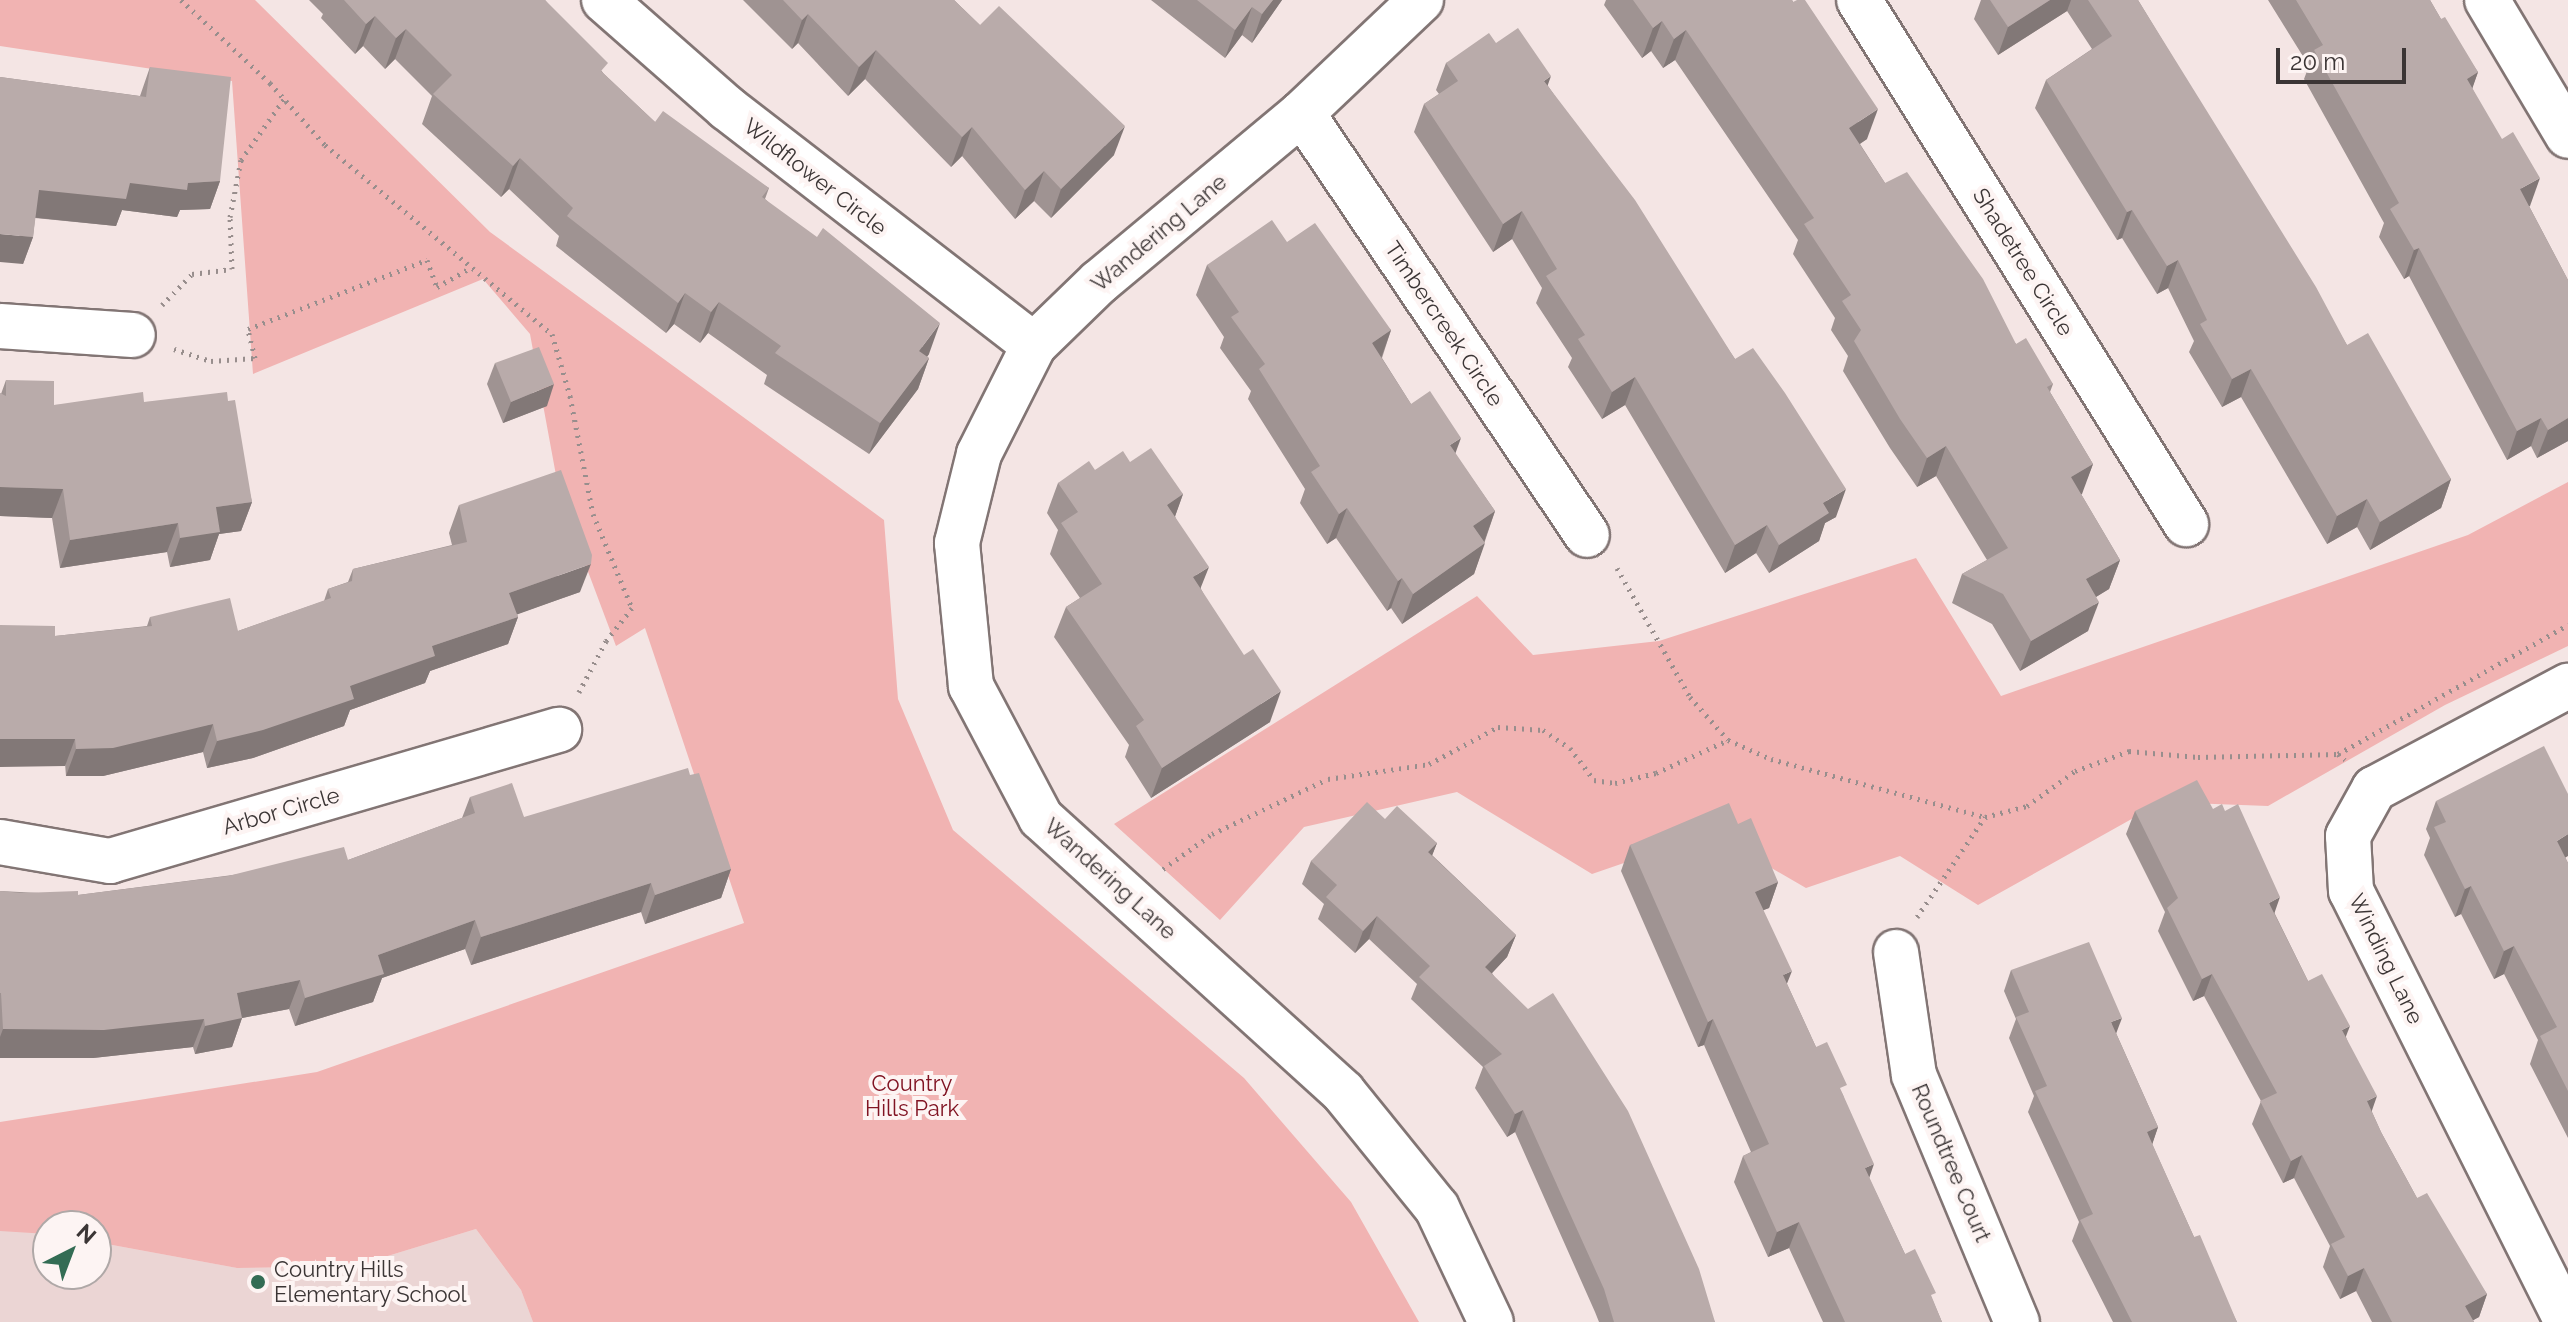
<!DOCTYPE html>
<style>
body{margin:0}
#map{position:relative;width:2568px;height:1322px;overflow:hidden;background:#f4e5e4;font-family:Raleway,sans-serif}
div>[style]{position:absolute}
.built>*{inset:0;background:#ebd5d4}
.green>*{inset:0;background:#f1b3b2}
.path>*{height:5px;margin-top:-2.5px;transform-origin:0;background:repeating-linear-gradient(90deg,#988e8d 0 2px,transparent 0 8px)}
.roads{filter:drop-shadow(2px 0 #827574) drop-shadow(-2px 0 #827574) drop-shadow(0 2px #827574) drop-shadow(0 -2px #827574)}
.minor>*{height:44px;margin:-22px;padding:0 22px;transform-origin:22px;border-radius:22px;background:#fff}
.wall>*{inset:0;background:#9f9392}
.shaded-wall>*{inset:0;background:#827877}
.building>*{inset:0;background:#b9abaa}
.dots>*{width:22px;height:22px;translate:-50% -50%;box-sizing:border-box;border:4px solid #fdf4f3;border-radius:50%}
span{translate:-50% -50%;white-space:nowrap;text-align:center;line-height:1.15;-webkit-text-stroke:8px #fdf4f3;paint-order:stroke}
.street-label{font-size:22px;color:#3b3535}
.park-label{font-size:22px;color:#811423}
.poi-label{font-size:22px;color:#3b3535}
.left{translate:0 -50%;text-align:left}
.north{position:absolute;left:32px;top:1210px;width:80px;height:80px;box-sizing:border-box;background:#fdf4f3;border:2px solid #afa8a7;border-radius:50%;rotate:42deg;font-size:22px;font-weight:700;line-height:32px;text-align:center;color:#3b3535}
.north::after{content:'';display:block;margin:auto;width:28px;height:36px;background:#336c54;clip-path:polygon(50% 0,100% 100%,50% 72%,0 100%)}
.scale{position:absolute;left:2276px;top:48px;width:130px;height:36px;box-sizing:border-box;border:4px solid #3b3535;border-top:0;padding-left:10px;font-size:24px;line-height:28px;white-space:nowrap;color:#3b3535;-webkit-text-stroke:6px #fdf4f3;paint-order:stroke}
</style>
<div id="map">
<div class="built">
<div style="clip-path:polygon(17px 1228px,48px 1234px,48px 1274px,96px 1274px,96px 1242px,237px 1268px,355px 1266px,476px 1229px,521px 1290px,533px 1322px,0 1322px,0 1231px)"></div>
</div>
<div class="green">
<div style="clip-path:polygon(0 0,255px 0,490px 232px,884px 520px,898px 699px,953px 830px,1244px 1078px,1351px 1202px,1419px 1322px,533px 1322px,521px 1290px,476px 1229px,355px 1266px,237px 1268px,96px 1242px,96px 1226px,48px 1226px,48px 1234px,0 1231px,0 1122px,317px 1072px,744px 923px,645px 628px,616px 646px,560px 497px,530px 334px,483px 279px,253px 374px,232px 81px,0 46px)"></div>
<div style="clip-path:polygon(2568px 482px,2568px 646px,2445px 705px,2268px 806px,2162px 802px,1978px 905px,1900px 856px,1806px 888px,1711px 833px,1592px 874px,1457px 792px,1304px 827px,1220px 920px,1114px 824px,1477px 596px,1533px 655px,1659px 641px,1916px 558px,2001px 696px,2468px 535px)"></div>
</div>
<div class="path">
<div style="left:181px;top:0;width:122px;rotate:43deg"></div>
<div style="left:270px;top:83px;width:83px;rotate:48.4deg"></div>
<div style="left:325px;top:145px;width:295px;rotate:39.8deg"></div>
<div style="left:552px;top:334px;width:65px;rotate:73.8deg"></div>
<div style="left:570px;top:396px;width:120px;rotate:79deg"></div>
<div style="left:593px;top:514px;width:102px;rotate:67.5deg"></div>
<div style="left:632px;top:608px;width:42px;rotate:128.2deg"></div>
<div style="left:606px;top:641px;width:58px;rotate:117.9deg"></div>
<div style="left:162px;top:305px;width:43px;rotate:-45.9deg"></div>
<div style="left:192px;top:274px;width:40px;rotate:-7.1deg"></div>
<div style="left:232px;top:269px;width:52px;rotate:-92.2deg"></div>
<div style="left:230px;top:217px;width:58px;rotate:-79.1deg"></div>
<div style="left:241px;top:160px;width:75px;rotate:-54.8deg"></div>
<div style="left:174px;top:349px;width:39px;rotate:18deg"></div>
<div style="left:211px;top:361px;width:44px;rotate:-3.9deg"></div>
<div style="left:255px;top:358px;width:30px;rotate:-104deg"></div>
<div style="left:248px;top:329px;width:192px;rotate:-21.1deg"></div>
<div style="left:427px;top:260px;width:29px;rotate:70deg"></div>
<div style="left:437px;top:287px;width:38px;rotate:-30deg"></div>
<div style="left:1617px;top:568px;width:148px;rotate:60.5deg"></div>
<div style="left:1690px;top:697px;width:57px;rotate:48.5deg"></div>
<div style="left:2338px;top:754px;width:264px;rotate:-29.3deg"></div>
<div style="left:1163px;top:869px;width:60px;rotate:-35.5deg"></div>
<div style="left:1212px;top:834px;width:128px;rotate:-25.4deg"></div>
<div style="left:1328px;top:779px;width:102px;rotate:-8.4deg"></div>
<div style="left:1429px;top:764px;width:78px;rotate:-28.2deg"></div>
<div style="left:1498px;top:727px;width:45px;rotate:3.8deg"></div>
<div style="left:1543px;top:730px;width:32px;rotate:34deg"></div>
<div style="left:1570px;top:748px;width:40px;rotate:53deg"></div>
<div style="left:1594px;top:780px;width:21px;rotate:8deg"></div>
<div style="left:1615px;top:783px;width:42px;rotate:-13.7deg"></div>
<div style="left:1656px;top:773px;width:79px;rotate:-24.6deg"></div>
<div style="left:1728px;top:740px;width:47px;rotate:23.8deg"></div>
<div style="left:1771px;top:759px;width:222px;rotate:15.2deg"></div>
<div style="left:1985px;top:817px;width:43px;rotate:-14.7deg"></div>
<div style="left:2027px;top:806px;width:59px;rotate:-36.1deg"></div>
<div style="left:2075px;top:771px;width:58px;rotate:-20.3deg"></div>
<div style="left:2129px;top:751px;width:69px;rotate:5deg"></div>
<div style="left:2198px;top:757px;width:140px;rotate:-1.2deg"></div>
<div style="left:2338px;top:754px;width:9px;rotate:41deg"></div>
<div style="left:1917px;top:917px;width:121px;rotate:-55.8deg"></div>
</div>
<div class="roads">
<div class="minor">
<div style="left:604px;top:0;width:164px;rotate:41.3deg"></div>
<div style="left:727px;top:108px;width:388px;rotate:37.7deg"></div>
<div style="left:1421px;top:0;width:164px;rotate:136.5deg"></div>
<div style="left:1302px;top:113px;width:264px;rotate:140.2deg"></div>
<div style="left:1099px;top:282px;width:91px;rotate:135.9deg"></div>
<div style="left:1034px;top:345px;width:122px;rotate:116.8deg"></div>
<div style="left:979px;top:454px;width:92px;rotate:103.9deg"></div>
<div style="left:957px;top:543px;width:144px;rotate:84.4deg"></div>
<div style="left:971px;top:686px;width:149px;rotate:62.1deg"></div>
<div style="left:1041px;top:818px;width:408px;rotate:42.2deg"></div>
<div style="left:1343px;top:1092px;width:149px;rotate:51deg"></div>
<div style="left:1437px;top:1208px;width:126px;rotate:64.7deg"></div>
<div style="left:1859px;top:0;width:618px;rotate:58.03deg"></div>
<div style="left:2487px;top:0;width:158px;rotate:59.2deg"></div>
<div style="left:1302px;top:113px;width:509px;rotate:55.97deg"></div>
<div style="left:0;top:326px;width:133px;rotate:3.9deg"></div>
<div style="left:0;top:842px;width:112px;rotate:9.8deg"></div>
<div style="left:110px;top:861px;width:468px;rotate:-16.3deg"></div>
<div style="left:1896px;top:952px;width:124px;rotate:81.7deg"></div>
<div style="left:1914px;top:1075px;width:268px;rotate:67.4deg"></div>
<div style="left:2567px;top:1322px;width:482px;rotate:-116.6deg"></div>
<div style="left:2351px;top:891px;width:55px;rotate:-93.1deg"></div>
<div style="left:2348px;top:836px;width:54px;rotate:-61deg"></div>
<div style="left:2374px;top:789px;width:220px;rotate:-28deg"></div>
</div>
</div>
<div class="wall">
<div style="clip-path:polygon(309px 0,545px 0,604px 74px,655px 122px,769px 188px,765px 199px,929px 354px,927px 357px,929px 358px,918px 389px,869px 454px,764px 384px,767px 375px,708px 333px,700px 343px,674px 324px,666px 333px,556px 246px,559px 236px,509px 189px,501px 197px,422px 124px,432px 96px,395px 59px,385px 69px,363px 46px,355px 54px,321px 18px,323px 14px)"></div>
<div style="clip-path:polygon(743px 0,954px 0,1114px 155px,1051px 218px,1034px 201px,1015px 219px,962px 156px,951px 167px,865px 79px,848px 96px,798px 43px,792px 49px)"></div>
<div style="clip-path:polygon(1151px 0,1282px 0,1252px 43px,1242px 35px,1225px 58px)"></div>
<div style="clip-path:polygon(1606px 0,1792px 0,1867px 139px,1860px 144px,1885px 183px,2016px 344px,2053px 384px,2050px 392px,2093px 464px,2081px 494px,2120px 560px,2109px 589px,2096px 597px,2088px 631px,2020px 671px,1992px 624px,1952px 603px,1962px 574px,1987px 560px,1936px 476px,1917px 487px,1890px 448px,1843px 371px,1848px 356px,1831px 330px,1835px 318px,1793px 254px,1798px 240px,1675px 60px,1663px 68px,1651px 51px,1642px 58px,1604px 5px)"></div>
<div style="clip-path:polygon(1981px 0,2138px 0,2347px 345px,2451px 479px,2441px 508px,2370px 550px,2357px 527px,2327px 544px,2241px 397px,2222px 407px,2189px 352px,2194px 341px,2168px 288px,2157px 294px,2122px 238px,2117px 240px,2035px 108px,2046px 80px,2092px 49px,2067px 11px,1998px 55px,1974px 19px)"></div>
<div style="clip-path:polygon(2268px 0,2430px 0,2441px 19px,2478px 72px,2472px 88px,2530px 206px,2529px 206px,2568px 280px,2568px 441px,2537px 458px,2531px 446px,2507px 460px,2409px 276px,2404px 279px,2379px 237px,2384px 223px,2304px 79px,2309px 66px)"></div>
<div style="clip-path:polygon(1496px 43px,1548px 86px,1735px 359px,1836px 517px,1825px 523px,1819px 541px,1769px 573px,1756px 553px,1725px 573px,1625px 405px,1602px 419px,1568px 367px,1572px 358px,1536px 303px,1542px 288px,1512px 239px,1493px 252px,1414px 132px,1424px 104px,1439px 94px,1436px 90px,1446px 63px)"></div>
<div style="clip-path:polygon(150px 67px,220px 181px,210px 209px,180px 210px,177px 217px,122px 210px,116px 226px,35px 218px,33px 237px,23px 264px,0 77px,140px 96px)"></div>
<div style="clip-path:polygon(1287px 242px,1391px 330px,1382px 358px,1411px 404px,1455px 454px,1495px 511px,1474px 574px,1402px 624px,1391px 608px,1387px 611px,1336px 538px,1327px 544px,1300px 503px,1305px 489px,1248px 399px,1251px 391px,1220px 348px,1224px 337px,1196px 295px,1207px 265px)"></div>
<div style="clip-path:polygon(495px 363px,547px 406px,503px 423px,487px 384px)"></div>
<div style="clip-path:polygon(6px 380px,54px 405px,144px 402px,228px 401px,252px 502px,241px 531px,219px 534px,210px 560px,170px 567px,167px 552px,60px 568px,52px 518px,0 516px,0 393px,1px 394px)"></div>
<div style="clip-path:polygon(1130px 462px,1183px 494px,1175px 516px,1201px 589px,1270px 722px,1151px 798px,1125px 757px,1129px 745px,1054px 637px,1066px 607px,1080px 598px,1050px 554px,1058px 530px,1047px 513px,1058px 483px,1095px 470px)"></div>
<div style="clip-path:polygon(459px 505px,580px 592px,517px 614px,518px 617px,508px 644px,430px 671px,425px 683px,350px 710px,344px 726px,253px 758px,207px 768px,203px 752px,103px 776px,66px 776px,55px 636px,147px 626px,150px 617px,238px 631px,324px 601px,328px 589px,348px 582px,353px 569px,452px 545px,449px 533px)"></div>
<div style="clip-path:polygon(470px 797px,524px 817px,731px 869px,721px 898px,645px 924px,641px 912px,471px 965px,465px 949px,382px 978px,373px 1002px,295px 1026px,289px 1009px,242px 1018px,232px 1047px,195px 1054px,193px 1047px,93px 1058px,0 1058px,0 891px,78px 895px,348px 860px,462px 818px)"></div>
<div style="clip-path:polygon(2436px 801px,2565px 857px,2568px 863px,2568px 1138px,2530px 1064px,2538px 1040px,2504px 974px,2494px 979px,2461px 914px,2455px 917px,2424px 855px,2430px 838px,2426px 829px)"></div>
<div style="clip-path:polygon(2213px 809px,2274px 912px,2308px 981px,2346px 1037px,2372px 1112px,2381px 1132px,2417px 1198px,2487px 1294px,2479px 1317px,2473px 1320px,2474px 1322px,2372px 1322px,2356px 1291px,2340px 1299px,2323px 1267px,2330px 1246px,2294px 1178px,2283px 1183px,2252px 1124px,2261px 1101px,2204px 996px,2193px 1001px,2158px 931px,2165px 912px,2126px 834px,2135px 811px)"></div>
<div style="clip-path:polygon(1385px 819px,1437px 843px,1432px 855px,1516px 935px,1507px 957px,1492px 973px,1715px 1322px,1599px 1322px,1595px 1312px,1515px 1132px,1507px 1137px,1475px 1088px,1483px 1067px,1411px 999px,1417px 984px,1369px 939px,1355px 953px,1318px 919px,1324px 904px,1302px 884px,1311px 861px)"></div>
<div style="clip-path:polygon(1738px 824px,1778px 882px,1769px 908px,1763px 910px,1787px 984px,1816px 1047px,1843px 1095px,1869px 1178px,1905px 1254px,1933px 1301px,1942px 1322px,1823px 1322px,1789px 1248px,1768px 1257px,1734px 1182px,1743px 1156px,1751px 1152px,1704px 1045px,1698px 1047px,1621px 871px,1630px 845px)"></div>
<div style="clip-path:polygon(2011px 970px,2116px 1033px,2158px 1127px,2152px 1144px,2194px 1237px,2237px 1322px,2113px 1322px,2072px 1241px,2079px 1222px,2028px 1112px,2034px 1096px,2009px 1038px,2016px 1019px,2004px 991px)"></div>
</div>
<div class="shaded-wall">
<div style="clip-path:polygon(1273px 0,1282px 0,1252px 43px,1262px 14px)"></div>
<div style="clip-path:polygon(2050px 0,2071px 0,2067px 11px,1998px 55px,2008px 27px)"></div>
<div style="clip-path:polygon(1252px 7px,1242px 35px,1225px 58px,1235px 30px)"></div>
<div style="clip-path:polygon(808px 14px,798px 43px,792px 49px,802px 20px)"></div>
<div style="clip-path:polygon(375px 16px,363px 46px,355px 54px,366px 24px)"></div>
<div style="clip-path:polygon(1662px 21px,1651px 51px,1642px 58px,1653px 28px)"></div>
<div style="clip-path:polygon(406px 29px,395px 59px,385px 69px,396px 38px)"></div>
<div style="clip-path:polygon(1686px 30px,1675px 60px,1663px 68px,1674px 39px)"></div>
<div style="clip-path:polygon(876px 50px,865px 79px,848px 96px,859px 67px)"></div>
<div style="clip-path:polygon(2478px 72px,2468px 101px,2467px 79px)"></div>
<div style="clip-path:polygon(1551px 76px,1541px 104px,1544px 81px)"></div>
<div style="clip-path:polygon(1878px 109px,1867px 139px,1838px 158px,1849px 128px)"></div>
<div style="clip-path:polygon(1125px 126px,1114px 155px,1051px 218px,1061px 189px)"></div>
<div style="clip-path:polygon(972px 127px,962px 156px,951px 167px,962px 137px)"></div>
<div style="clip-path:polygon(520px 158px,509px 189px,501px 197px,513px 166px)"></div>
<div style="clip-path:polygon(1044px 171px,1034px 201px,1015px 219px,1025px 190px)"></div>
<div style="clip-path:polygon(2540px 178px,2530px 206px,2509px 218px,2520px 189px)"></div>
<div style="clip-path:polygon(220px 181px,210px 209px,180px 210px,177px 217px,122px 210px,116px 226px,29px 217px,39px 190px,130px 183px,188px 183px)"></div>
<div style="clip-path:polygon(2132px 210px,2122px 238px,2117px 240px,2127px 212px)"></div>
<div style="clip-path:polygon(1522px 211px,1512px 239px,1493px 252px,1503px 224px)"></div>
<div style="clip-path:polygon(0 234px,33px 237px,23px 264px,0 262px)"></div>
<div style="clip-path:polygon(2419px 248px,2409px 276px,2404px 279px,2414px 250px)"></div>
<div style="clip-path:polygon(2178px 260px,2168px 288px,2157px 294px,2167px 266px)"></div>
<div style="clip-path:polygon(685px 293px,674px 324px,666px 333px,678px 303px)"></div>
<div style="clip-path:polygon(719px 302px,708px 333px,700px 343px,711px 312px)"></div>
<div style="clip-path:polygon(940px 323px,929px 354px,908px 382px,919px 351px)"></div>
<div style="clip-path:polygon(1391px 330px,1380px 361px,1372px 343px)"></div>
<div style="clip-path:polygon(929px 358px,918px 389px,869px 454px,880px 423px)"></div>
<div style="clip-path:polygon(2251px 369px,2241px 397px,2222px 407px,2232px 379px)"></div>
<div style="clip-path:polygon(1635px 377px,1625px 405px,1602px 419px,1612px 392px)"></div>
<div style="clip-path:polygon(554px 384px,547px 406px,503px 423px,511px 402px)"></div>
<div style="clip-path:polygon(2541px 418px,2531px 446px,2507px 460px,2517px 431px)"></div>
<div style="clip-path:polygon(2568px 418px,2568px 441px,2537px 458px,2548px 430px)"></div>
<div style="clip-path:polygon(1461px 438px,1450px 468px,1450px 445px)"></div>
<div style="clip-path:polygon(1946px 446px,1936px 476px,1917px 487px,1927px 458px)"></div>
<div style="clip-path:polygon(2093px 464px,2082px 494px,2060px 507px,2071px 477px)"></div>
<div style="clip-path:polygon(2451px 479px,2441px 508px,2370px 550px,2380px 522px)"></div>
<div style="clip-path:polygon(0 487px,63px 489px,52px 518px,0 516px)"></div>
<div style="clip-path:polygon(1846px 489px,1836px 517px,1825px 523px,1819px 541px,1769px 573px,1779px 545px,1823px 503px)"></div>
<div style="clip-path:polygon(1183px 494px,1172px 525px,1167px 505px)"></div>
<div style="clip-path:polygon(2367px 499px,2357px 527px,2327px 544px,2337px 516px)"></div>
<div style="clip-path:polygon(252px 502px,241px 531px,219px 534px,210px 560px,170px 567px,180px 538px,216px 507px)"></div>
<div style="clip-path:polygon(1347px 508px,1336px 538px,1327px 544px,1339px 514px)"></div>
<div style="clip-path:polygon(1495px 511px,1484px 542px,1473px 526px)"></div>
<div style="clip-path:polygon(178px 523px,167px 552px,60px 568px,70px 540px)"></div>
<div style="clip-path:polygon(1767px 525px,1756px 553px,1725px 573px,1735px 545px)"></div>
<div style="clip-path:polygon(1485px 543px,1474px 574px,1402px 624px,1413px 594px)"></div>
<div style="clip-path:polygon(2120px 560px,2109px 589px,2076px 609px,2086px 579px)"></div>
<div style="clip-path:polygon(591px 564px,580px 592px,499px 621px,509px 593px)"></div>
<div style="clip-path:polygon(1209px 567px,1197px 597px,1193px 577px)"></div>
<div style="clip-path:polygon(1402px 578px,1391px 608px,1387px 611px,1398px 581px)"></div>
<div style="clip-path:polygon(2099px 602px,2088px 631px,2020px 671px,2031px 641px)"></div>
<div style="clip-path:polygon(518px 617px,508px 644px,430px 671px,425px 683px,350px 710px,344px 726px,253px 758px,207px 768px,217px 741px,350px 686px,432px 646px)"></div>
<div style="clip-path:polygon(1281px 691px,1270px 722px,1151px 798px,1162px 768px)"></div>
<div style="clip-path:polygon(213px 724px,203px 752px,103px 776px,66px 776px,76px 749px)"></div>
<div style="clip-path:polygon(0 739px,75px 739px,65px 766px,0 767px)"></div>
<div style="clip-path:polygon(2568px 834px,2568px 856px,2546px 869px,2557px 841px)"></div>
<div style="clip-path:polygon(1437px 843px,1428px 866px,1428px 852px)"></div>
<div style="clip-path:polygon(731px 869px,721px 898px,645px 924px,655px 895px)"></div>
<div style="clip-path:polygon(1778px 882px,1769px 908px,1746px 917px,1755px 892px)"></div>
<div style="clip-path:polygon(651px 883px,641px 912px,471px 965px,481px 937px)"></div>
<div style="clip-path:polygon(2471px 886px,2461px 914px,2455px 917px,2465px 889px)"></div>
<div style="clip-path:polygon(2280px 897px,2272px 920px,2269px 903px)"></div>
<div style="clip-path:polygon(1377px 916px,1369px 939px,1355px 953px,1363px 931px)"></div>
<div style="clip-path:polygon(475px 920px,465px 949px,382px 978px,373px 1002px,295px 1026px,305px 998px,378px 955px)"></div>
<div style="clip-path:polygon(1516px 935px,1507px 957px,1477px 989px,1485px 967px)"></div>
<div style="clip-path:polygon(2514px 946px,2504px 974px,2494px 979px,2504px 951px)"></div>
<div style="clip-path:polygon(1792px 971px,1782px 996px,1783px 975px)"></div>
<div style="clip-path:polygon(2212px 974px,2204px 996px,2193px 1001px,2202px 979px)"></div>
<div style="clip-path:polygon(300px 980px,289px 1009px,242px 1018px,232px 1047px,195px 1054px,205px 1026px,237px 993px)"></div>
<div style="clip-path:polygon(2122px 1018px,2114px 1039px,2111px 1022px)"></div>
<div style="clip-path:polygon(204px 1019px,193px 1047px,93px 1058px,0 1058px,0 1037px,3px 1029px)"></div>
<div style="clip-path:polygon(1713px 1019px,1704px 1045px,1698px 1047px,1708px 1022px)"></div>
<div style="clip-path:polygon(2350px 1026px,2341px 1049px,2342px 1030px)"></div>
<div style="clip-path:polygon(2377px 1096px,2369px 1119px,2367px 1101px)"></div>
<div style="clip-path:polygon(1523px 1110px,1515px 1132px,1507px 1137px,1515px 1114px)"></div>
<div style="clip-path:polygon(2158px 1127px,2151px 1148px,2147px 1132px)"></div>
<div style="clip-path:polygon(2302px 1155px,2294px 1178px,2283px 1183px,2291px 1161px)"></div>
<div style="clip-path:polygon(1874px 1164px,1865px 1190px,1865px 1168px)"></div>
<div style="clip-path:polygon(1799px 1222px,1789px 1248px,1768px 1257px,1777px 1232px)"></div>
<div style="clip-path:polygon(2364px 1268px,2356px 1291px,2340px 1299px,2348px 1276px)"></div>
<div style="clip-path:polygon(2487px 1294px,2479px 1317px,2470px 1322px,2465px 1306px)"></div>
</div>
<div class="building">
<div style="clip-path:polygon(344px 0,545px 0,608px 63px,601px 71px,655px 122px,663px 111px,769px 188px,762px 197px,817px 237px,823px 228px,940px 323px,919px 351px,929px 358px,880px 423px,775px 353px,781px 346px,719px 302px,711px 312px,685px 293px,678px 303px,567px 216px,573px 208px,520px 158px,513px 166px,433px 94px,452px 75px,406px 29px,396px 38px,375px 16px,366px 24px)"></div>
<div style="clip-path:polygon(783px 0,954px 0,980px 25px,999px 6px,1125px 126px,1061px 189px,1044px 171px,1025px 190px,972px 127px,962px 137px,876px 50px,859px 67px,808px 14px,802px 20px)"></div>
<div style="clip-path:polygon(1197px 0,1273px 0,1262px 14px,1252px 7px,1235px 30px)"></div>
<div style="clip-path:polygon(1633px 0,1792px 0,1793px 2px,1797px 0,1805px 0,1878px 109px,1849px 128px,1885px 183px,1907px 172px,1983px 279px,2016px 344px,2026px 338px,2053px 384px,2047px 387px,2093px 464px,2071px 477px,2120px 560px,2086px 579px,2099px 602px,2031px 641px,2003px 594px,1962px 574px,2008px 548px,1946px 446px,1927px 458px,1900px 419px,1854px 341px,1861px 330px,1842px 301px,1851px 295px,1804px 224px,1814px 218px,1686px 30px,1674px 39px,1662px 21px,1653px 28px)"></div>
<div style="clip-path:polygon(1990px 0,2050px 0,2008px 27px)"></div>
<div style="clip-path:polygon(2088px 0,2138px 0,2316px 287px,2347px 345px,2368px 333px,2451px 479px,2380px 522px,2367px 499px,2337px 516px,2251px 369px,2232px 379px,2200px 324px,2207px 320px,2178px 260px,2167px 266px,2132px 210px,2127px 212px,2046px 80px,2112px 36px)"></div>
<div style="clip-path:polygon(2296px 0,2430px 0,2441px 19px,2445px 17px,2478px 72px,2467px 79px,2502px 139px,2513px 132px,2540px 178px,2520px 189px,2568px 280px,2568px 418px,2548px 430px,2541px 418px,2517px 431px,2419px 248px,2414px 250px,2390px 209px,2399px 203px,2314px 50px,2323px 45px)"></div>
<div style="clip-path:polygon(1518px 28px,1551px 76px,1544px 81px,1635px 200px,1735px 359px,1753px 348px,1785px 393px,1846px 489px,1823px 503px,1829px 513px,1779px 545px,1767px 525px,1735px 545px,1635px 377px,1612px 392px,1578px 339px,1585px 335px,1546px 276px,1557px 269px,1522px 211px,1503px 224px,1424px 104px,1458px 81px,1446px 63px,1489px 33px,1496px 43px)"></div>
<div style="clip-path:polygon(150px 67px,231px 77px,220px 181px,188px 183px,187px 190px,130px 183px,126px 199px,39px 190px,33px 237px,0 234px,0 77px,146px 97px)"></div>
<div style="clip-path:polygon(1272px 220px,1287px 242px,1315px 223px,1391px 330px,1372px 343px,1411px 404px,1430px 391px,1461px 438px,1450px 445px,1495px 511px,1473px 526px,1485px 543px,1413px 594px,1402px 578px,1398px 581px,1347px 508px,1339px 514px,1311px 472px,1320px 466px,1259px 369px,1265px 364px,1231px 317px,1239px 312px,1207px 265px)"></div>
<div style="clip-path:polygon(539px 347px,554px 384px,511px 402px,495px 363px)"></div>
<div style="clip-path:polygon(6px 380px,54px 381px,54px 405px,143px 392px,144px 402px,227px 392px,228px 401px,235px 400px,252px 502px,216px 507px,220px 532px,180px 538px,178px 523px,70px 540px,63px 489px,0 487px,0 393px,6px 396px)"></div>
<div style="clip-path:polygon(1151px 448px,1183px 494px,1167px 505px,1209px 567px,1193px 577px,1244px 655px,1253px 649px,1281px 691px,1162px 768px,1136px 726px,1144px 720px,1066px 607px,1102px 584px,1061px 523px,1078px 512px,1058px 483px,1089px 461px,1095px 470px,1123px 451px,1130px 462px)"></div>
<div style="clip-path:polygon(561px 470px,592px 555px,591px 564px,509px 593px,518px 617px,432px 646px,435px 656px,350px 686px,354px 699px,263px 730px,217px 741px,213px 724px,113px 748px,76px 749px,75px 739px,0 739px,0 625px,55px 626px,55px 636px,152px 626px,150px 617px,230px 598px,238px 631px,331px 598px,328px 589px,352px 581px,353px 569px,467px 542px,459px 505px)"></div>
<div style="clip-path:polygon(2544px 746px,2568px 794px,2568px 834px,2557px 841px,2568px 863px,2568px 1091px,2540px 1036px,2557px 1027px,2514px 946px,2504px 951px,2471px 886px,2465px 889px,2434px 827px,2446px 822px,2436px 801px)"></div>
<div style="clip-path:polygon(688px 768px,690px 775px,699px 773px,731px 869px,655px 895px,651px 883px,481px 937px,475px 920px,378px 955px,384px 974px,305px 998px,300px 980px,237px 993px,242px 1018px,205px 1026px,204px 1019px,104px 1030px,3px 1029px,1px 993px,0 993px,0 891px,22px 893px,78px 891px,78px 895px,228px 876px,344px 847px,348px 860px,475px 813px,470px 797px,512px 783px,524px 817px)"></div>
<div style="clip-path:polygon(2197px 780px,2213px 809px,2222px 804px,2225px 811px,2238px 804px,2280px 897px,2269px 903px,2308px 981px,2322px 974px,2350px 1026px,2342px 1030px,2377px 1096px,2367px 1101px,2381px 1132px,2417px 1198px,2427px 1193px,2487px 1294px,2465px 1306px,2474px 1322px,2392px 1322px,2364px 1268px,2348px 1276px,2331px 1244px,2345px 1237px,2302px 1155px,2291px 1161px,2260px 1101px,2277px 1093px,2212px 974px,2202px 979px,2167px 908px,2178px 898px,2135px 811px)"></div>
<div style="clip-path:polygon(1367px 802px,1385px 819px,1397px 806px,1437px 843px,1428px 852px,1516px 935px,1485px 967px,1528px 1009px,1553px 993px,1628px 1111px,1699px 1269px,1715px 1322px,1614px 1322px,1604px 1289px,1523px 1110px,1515px 1114px,1484px 1066px,1502px 1054px,1419px 977px,1430px 966px,1377px 916px,1363px 931px,1326px 897px,1337px 885px,1311px 861px)"></div>
<div style="clip-path:polygon(1729px 803px,1738px 824px,1751px 818px,1778px 882px,1755px 892px,1792px 971px,1783px 975px,1816px 1047px,1827px 1042px,1847px 1085px,1840px 1088px,1874px 1164px,1865px 1168px,1905px 1254px,1915px 1249px,1936px 1293px,1931px 1295px,1942px 1322px,1845px 1322px,1799px 1222px,1777px 1232px,1743px 1156px,1769px 1144px,1713px 1019px,1708px 1022px,1630px 845px)"></div>
<div style="clip-path:polygon(2089px 942px,2122px 1018px,2111px 1022px,2158px 1127px,2147px 1132px,2194px 1237px,2200px 1235px,2237px 1322px,2132px 1322px,2080px 1220px,2093px 1214px,2035px 1091px,2047px 1086px,2016px 1017px,2029px 1012px,2011px 970px)"></div>
</div>
<div class="dots">
<div style="left:258px;top:1282px;background:#336c54"></div>
</div>
<div class="street-label">
<span style="left:815px;top:177px;rotate:38deg">Wildflower Circle</span>
<span style="left:1159px;top:233px;rotate:-40deg">Wandering Lane</span>
<span style="left:2023px;top:262px;rotate:58deg">Shadetree Circle</span>
<span style="left:1444px;top:324px;rotate:56deg">Timbercreek Circle</span>
<span style="left:281px;top:811px;rotate:-16deg">Arbor Circle</span>
<span style="left:1110px;top:879px;rotate:42deg">Wandering Lane</span>
<span style="left:2386px;top:959px;rotate:64deg">Winding Lane</span>
<span style="left:1951px;top:1163px;rotate:67deg">Roundtree Court</span>
</div>
<div class="park-label">
<span style="left:912px;top:1096px">Country<br>Hills Park</span>
</div>
<div class="poi-label">
<span class="left" style="left:274px;top:1282px">Country Hills<br>Elementary School</span>
</div>
<div class="north">N</div>
<div class="scale">20 m</div>
</div>
